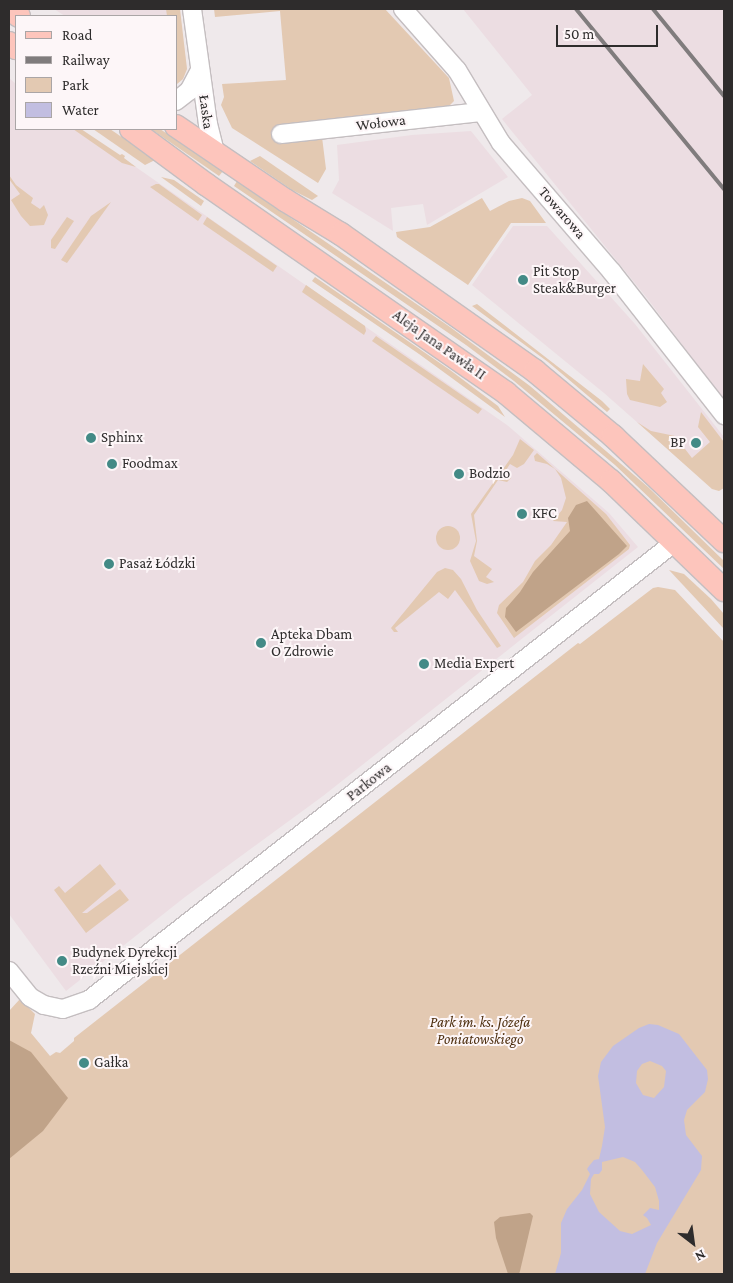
<!DOCTYPE html>
<meta charset="utf-8">
<style>
body{margin:0}
#map{position:relative;width:733px;height:1283px;overflow:hidden;background:#efe9eb;font-family:"Crimson Pro",serif}
div>[style]{position:absolute}
.built>*{inset:0;background:#ecdde2}
.green>*{inset:0;background:#e3c9b2}
.round{border-radius:50%}
.forest>*{inset:0;background:#c0a389}
.water>*{inset:0;background:#c2bee1}
.roads{filter:drop-shadow(1px 0 #c4bec0) drop-shadow(-1px 0 #c4bec0) drop-shadow(0 1px #c4bec0) drop-shadow(0 -1px #c4bec0)}
.minor>*{height:18px;margin:-9px;padding:0 9px;transform-origin:9px;border-radius:9px;background:#fff}
.major>*{height:22px;margin:-11px;padding:0 11px;transform-origin:11px;border-radius:11px;background:#fdc5bc}
.rail>*{height:4px;margin:-2px;padding:0 2px;transform-origin:2px;border-radius:2px;background:#807c7d}
.dots>*{width:14px;height:14px;translate:-50% -50%;box-sizing:border-box;border:2px solid #fdf6f8;border-radius:50%}
span{translate:-50% -50%;white-space:nowrap;text-align:center;line-height:1.15;-webkit-text-stroke:4px #fdf6f8;paint-order:stroke}
.street-label{font-size:15px;color:#2e2c2c}
.poi-label{font-size:15px;color:#2e2c2c}
.left{translate:0 -50%;text-align:left}
.right{translate:-100% -50%;text-align:right}
.park-label{font-size:15px;color:#4d2e0e;font-style:italic}
.frame{position:absolute;inset:0;border:10px solid #2e2c2c;pointer-events:none}
.legend{position:absolute;left:15px;top:15px;width:162px;height:115px;box-sizing:border-box;background:#fdf6f8;border:1px solid #aaa5a6;margin:0;padding:6px 9px;list-style:none;font-size:15px;color:#2e2c2c}
.legend li{display:flex;align-items:center;gap:10px;height:25px}
.legend b{width:25px;border:1px solid #aaa5a6}
.north{position:absolute;left:668px;top:1218px;width:50px;height:50px;-webkit-text-stroke:4px #fdf6f8;paint-order:stroke;rotate:150deg;font-size:14px;font-weight:700;line-height:20px;text-align:center;color:#2e2c2c}
.north::after{content:'';display:block;margin:auto;width:18px;height:22px;background:#2e2c2c;clip-path:polygon(50% 0,100% 100%,50% 72%,0 100%)}
.scale{position:absolute;left:556px;top:25px;width:102px;height:22px;box-sizing:border-box;border:2px solid #2e2c2c;border-top:0;padding-left:6px;font-size:15px;line-height:18px;white-space:nowrap;color:#2e2c2c;-webkit-text-stroke:4px #fdf6f8;paint-order:stroke}
</style>
<div id="map">
<div class="built">
<div style="clip-path:polygon(54px 9px,179px 9px,187px 69px,183px 79px,176px 84px,176px 16px,65px 16px)"></div>
<div style="clip-path:polygon(463px 9px,724px 9px,724px 400px,647px 298px,502px 119px,532px 95px)"></div>
<div style="clip-path:polygon(9px 78px,16px 84px,16px 129px,81px 129px,507px 425px,609px 513px,638px 547px,323px 796px,185px 897px,66px 991px,9px 914px)"></div>
<div style="clip-path:polygon(471px 131px,508px 177px,427px 225px,423px 204px,391px 208px,393px 231px,332px 193px,339px 180px,337px 145px,412px 135px)"></div>
<div style="clip-path:polygon(513px 226px,547px 226px,635px 324px,724px 437px,689px 468px,604px 393px,472px 285px)"></div>
</div>
<div class="green">
<div style="clip-path:polygon(166px 9px,180px 9px,187px 69px,183px 79px,177px 84px,176px 16px,167px 16px)"></div>
<div style="clip-path:polygon(214px 9px,385px 9px,449px 78px,454px 101px,448px 107px,322px 137px,326px 169px,318px 183px,232px 128px,221px 105px,224px 97px,222px 84px,286px 80px,280px 11px,215px 17px)"></div>
<div style="clip-path:polygon(73px 129px,81px 129px,120px 155px,122px 154px,125px 156px,124px 158px,136px 167px,122px 163px)"></div>
<div style="clip-path:polygon(93px 129px,110px 129px,155px 160px,145px 165px)"></div>
<div style="clip-path:polygon(151px 129px,160px 129px,223px 171px,219px 176px)"></div>
<div style="clip-path:polygon(260px 156px,318px 196px,312px 200px,292px 190px,250px 161px)"></div>
<div style="clip-path:polygon(9px 175px,16px 185px,33px 198px,31px 203px,40px 209px,44px 205px,48px 215px,44px 225px,30px 226px,21px 216px,11px 200px,20px 194px,9px 179px)"></div>
<div style="clip-path:polygon(161px 177px,174px 180px,204px 201px,201px 206px)"></div>
<div style="clip-path:polygon(237px 181px,450px 327px,530px 386px,648px 487px,724px 561px,724px 569px,615px 465px,514px 381px,466px 345px,234px 186px)"></div>
<div style="clip-path:polygon(156px 184px,159px 184px,202px 215px,198px 221px,150px 187px)"></div>
<div style="clip-path:polygon(482px 198px,490px 211px,509px 201px,522px 198px,530px 201px,546px 223px,511px 223px,468px 285px,397px 237px,396px 232px,430px 227px)"></div>
<div style="clip-path:polygon(111px 202px,67px 263px,61px 260px,91px 216px)"></div>
<div style="clip-path:polygon(67px 217px,74px 221px,55px 249px,51px 248px,51px 240px)"></div>
<div style="clip-path:polygon(207px 217px,277px 266px,273px 272px,203px 224px)"></div>
<div style="clip-path:polygon(315px 277px,450px 370px,498px 406px,505px 417px,419px 354px,312px 281px)"></div>
<div style="clip-path:polygon(306px 285px,365px 326px,366px 331px,364px 335px,302px 292px)"></div>
<div style="clip-path:polygon(477px 304px,602px 401px,610px 409px,607px 412px,548px 362px,472px 306px)"></div>
<div style="clip-path:polygon(376px 336px,482px 409px,478px 414px,372px 341px)"></div>
<div style="clip-path:polygon(643px 364px,664px 389px,661px 393px,667px 402px,660px 407px,630px 400px,627px 394px,626px 379px,640px 381px)"></div>
<div style="clip-path:polygon(701px 412px,724px 442px,724px 488px,719px 491px,712px 489px,637px 422px,651px 431px,675px 436px,692px 458px,710px 442px,698px 427px)"></div>
<div style="clip-path:polygon(520px 439px,534px 450px,524px 464px,517px 468px,510px 464px,504px 473px,511px 478px,507px 482px,498px 480px,474px 515px,477px 541px,474px 556px,492px 569px,486px 577px,494px 582px,487px 584px,479px 581px,470px 561px,476px 541px,471px 514px,513px 455px)"></div>
<div style="clip-path:polygon(537px 453px,606px 514px,630px 545px,629px 549px,514px 638px,497px 613px,499px 605px,523px 582px,535px 561px,551px 545px,567px 522px,553px 521px,562px 510px,566px 498px,561px 478px,555px 469px,547px 464px,535px 461px,534px 456px)"></div>
<div class="round" style="left:436px;top:526px;width:24px;height:24px"></div>
<div style="clip-path:polygon(445px 568px,453px 570px,461px 579px,477px 610px,501px 646px,497px 648px,455px 590px,448px 599px,439px 592px,395px 628px,398px 632px,394px 632px,391px 628px,437px 572px)"></div>
<div style="clip-path:polygon(669px 570px,684px 574px,711px 599px,724px 614px,724px 629px)"></div>
<div style="clip-path:polygon(658px 587px,675px 590px,724px 642px,724px 1274px,9px 1274px,9px 1011px,20px 999px,35px 1014px,31px 1033px,50px 1056px,56px 1052px,60px 1053px,74px 1041px,74px 1038px,578px 643px,580px 644px,653px 588px)"></div>
<div style="clip-path:polygon(100px 864px,116px 884px,82px 913px,87px 913px,120px 889px,129px 900px,86px 933px,54px 890px,59px 886px,65px 893px)"></div>
</div>
<div class="forest">
<div style="clip-path:polygon(587px 501px,627px 546px,619px 554px,516px 632px,505px 617px,506px 608px,520px 592px,533px 572px,570px 531px,568px 518px,576px 505px)"></div>
<div style="clip-path:polygon(9px 1040px,31px 1052px,68px 1098px,43px 1131px,9px 1159px)"></div>
<div style="clip-path:polygon(530px 1213px,533px 1216px,520px 1271px,519px 1274px,508px 1274px,496px 1238px,494px 1222px,500px 1217px)"></div>
</div>
<div class="water">
<div style="clip-path:polygon(evenodd,649px 1024px,658px 1025px,679px 1034px,707px 1070px,708px 1079px,705px 1092px,687px 1110px,684px 1120px,686px 1135px,702px 1156px,701px 1170px,657px 1243px,645px 1274px,555px 1274px,561px 1253px,561px 1223px,567px 1209px,582px 1190px,590px 1174px,587px 1169px,589px 1166px,594px 1160px,599px 1159px,602px 1146px,605px 1127px,598px 1076px,601px 1062px,613px 1046px,639px 1028px,649px 1024px,650px 1061px,662px 1066px,666px 1071px,664px 1087px,654px 1098px,643px 1095px,636px 1083px,637px 1071px,642px 1064px,650px 1061px,649px 1024px,623px 1157px,635px 1162px,642px 1170px,655px 1187px,659px 1201px,659px 1210px,650px 1208px,643px 1215px,647px 1218px,651px 1225px,632px 1234px,620px 1231px,599px 1212px,590px 1194px,591px 1179px,594px 1174px,599px 1174px,602px 1170px,602px 1162px,623px 1157px)"></div>
</div>
<div class="roads">
<div class="minor">
<div style="left:192px;top:9px;width:116px;rotate:82.1deg"></div>
<div style="left:208px;top:124px;width:30px;rotate:76deg"></div>
<div style="left:403px;top:9px;width:81px;rotate:48.5deg"></div>
<div style="left:457px;top:70px;width:85px;rotate:58.9deg"></div>
<div style="left:501px;top:143px;width:170px;rotate:49.3deg"></div>
<div style="left:612px;top:272px;width:182px;rotate:51.9deg"></div>
<div style="left:176px;top:101px;width:16px;rotate:-38deg"></div>
<div style="left:189px;top:91px;width:24px;rotate:-62deg"></div>
<div style="left:281px;top:134px;width:201px;rotate:-6.3deg"></div>
<div style="left:9px;top:971px;width:33px;rotate:51deg"></div>
<div style="left:30px;top:997px;width:16px;rotate:30deg"></div>
<div style="left:44px;top:1005px;width:19px;rotate:12deg"></div>
<div style="left:63px;top:1009px;width:28px;rotate:-19deg"></div>
<div style="left:89px;top:1000px;width:744px;rotate:-38.01deg"></div>
</div>
<div class="major">
<div style="left:9px;top:9px;width:12px;rotate:35deg"></div>
<div style="left:9px;top:43px;width:9px;rotate:36deg"></div>
<div style="left:176px;top:126px;width:132px;rotate:34.2deg"></div>
<div style="left:285px;top:200px;width:66px;rotate:31.3deg"></div>
<div style="left:341px;top:234px;width:237px;rotate:35.2deg"></div>
<div style="left:535px;top:371px;width:102px;rotate:39.8deg"></div>
<div style="left:613px;top:436px;width:153px;rotate:43.4deg"></div>
<div style="left:131px;top:129px;width:94px;rotate:36.4deg"></div>
<div style="left:207px;top:185px;width:364px;rotate:34.8deg"></div>
<div style="left:506px;top:393px;width:137px;rotate:40deg"></div>
<div style="left:611px;top:481px;width:157px;rotate:44deg"></div>
</div>
</div>
<div class="rail">
<div style="left:576px;top:9px;width:233px;rotate:50.6deg"></div>
<div style="left:653px;top:9px;width:112px;rotate:50.8deg"></div>
</div>
<div class="dots">
<div style="left:523px;top:280px;background:#438a86"></div>
<div style="left:91px;top:438px;background:#438a86"></div>
<div style="left:696px;top:443px;background:#438a86"></div>
<div style="left:112px;top:464px;background:#438a86"></div>
<div style="left:459px;top:474px;background:#438a86"></div>
<div style="left:522px;top:514px;background:#438a86"></div>
<div style="left:109px;top:564px;background:#438a86"></div>
<div style="left:261px;top:643px;background:#438a86"></div>
<div style="left:424px;top:664px;background:#438a86"></div>
<div style="left:62px;top:961px;background:#438a86"></div>
<div style="left:84px;top:1063px;background:#438a86"></div>
</div>
<div class="street-label">
<span style="left:206px;top:112px;rotate:82deg">Łaska</span>
<span style="left:381px;top:123px;rotate:-7deg">Wołowa</span>
<span style="left:562px;top:213px;rotate:49deg">Towarowa</span>
<span style="left:439px;top:345px;rotate:35deg">Aleja Jana Pawła II</span>
<span style="left:369px;top:782px;rotate:-38deg">Parkowa</span>
</div>
<div class="poi-label">
<span class="left" style="left:533px;top:280px">Pit Stop<br>Steak&amp;Burger</span>
<span class="left" style="left:101px;top:438px">Sphinx</span>
<span class="right" style="left:686px;top:443px">BP</span>
<span class="left" style="left:122px;top:464px">Foodmax</span>
<span class="left" style="left:469px;top:474px">Bodzio</span>
<span class="left" style="left:532px;top:514px">KFC</span>
<span class="left" style="left:119px;top:564px">Pasaż Łódzki</span>
<span class="left" style="left:271px;top:643px">Apteka Dbam<br>O Zdrowie</span>
<span class="left" style="left:434px;top:664px">Media Expert</span>
<span class="left" style="left:72px;top:961px">Budynek Dyrekcji<br>Rzeźni Miejskiej</span>
<span class="left" style="left:94px;top:1063px">Gałka</span>
</div>
<div class="park-label">
<span style="left:480px;top:1031px">Park im. ks. Józefa<br>Poniatowskiego</span>
</div>
<div class="frame"></div>
<ul class="legend">
<li><b style="height:6px;background:#fdc5bc"></b>Road</li>
<li><b style="height:6px;background:#807c7d"></b>Railway</li>
<li><b style="height:14px;background:#e3c9b2"></b>Park</li>
<li><b style="height:14px;background:#c2bee1"></b>Water</li>
</ul>
<div class="north">N</div>
<div class="scale">50 m</div>
</div>
